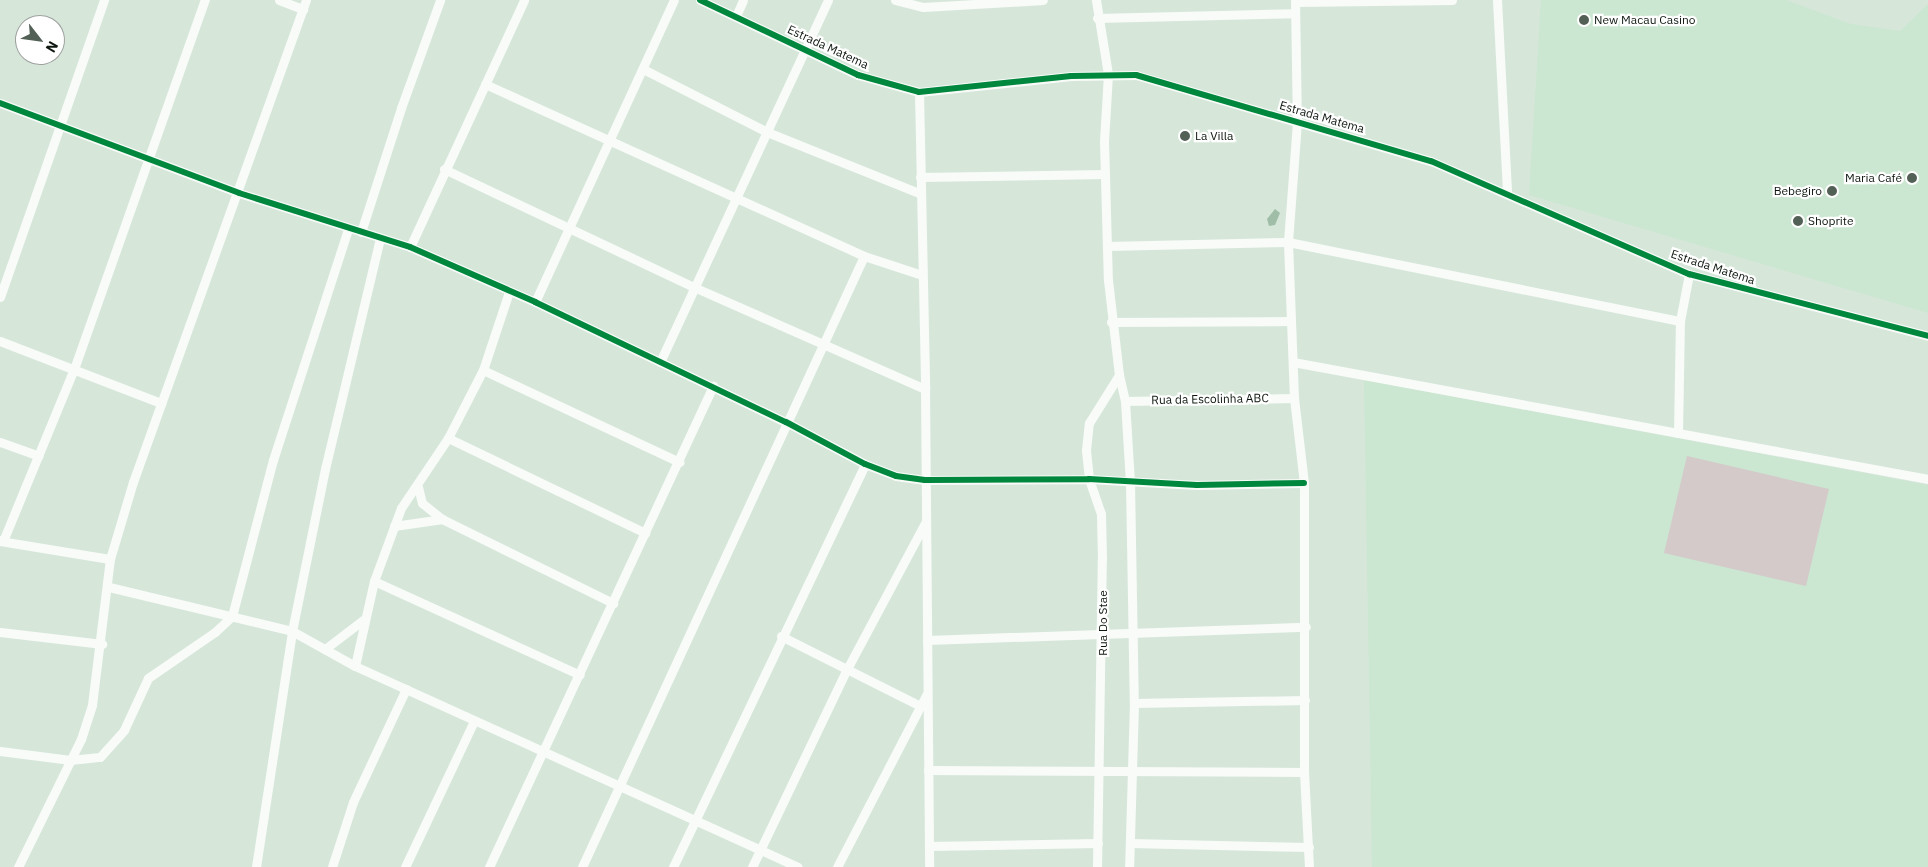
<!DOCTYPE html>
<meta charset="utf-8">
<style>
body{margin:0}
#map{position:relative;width:1928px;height:867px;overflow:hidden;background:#d6e7da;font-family:"IBM Plex Sans",sans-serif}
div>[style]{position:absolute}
.built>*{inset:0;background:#cbe6d1}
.green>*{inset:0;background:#d4caca}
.water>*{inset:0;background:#a0bea7}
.minor>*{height:9px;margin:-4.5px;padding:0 4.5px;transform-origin:4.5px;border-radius:4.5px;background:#f9fbf9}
.cycleway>*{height:6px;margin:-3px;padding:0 3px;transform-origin:3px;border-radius:3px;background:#00873e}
.dots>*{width:14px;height:14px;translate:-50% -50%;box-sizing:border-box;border:2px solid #fff;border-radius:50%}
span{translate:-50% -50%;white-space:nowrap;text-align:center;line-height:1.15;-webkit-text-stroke:4.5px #fff;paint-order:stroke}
.poi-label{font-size:12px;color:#0d170f}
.left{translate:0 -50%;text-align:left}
.right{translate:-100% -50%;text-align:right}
.street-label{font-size:12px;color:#0d170f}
.north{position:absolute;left:15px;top:15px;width:50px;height:50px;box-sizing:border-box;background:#fff;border:1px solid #9ea29f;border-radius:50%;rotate:120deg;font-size:14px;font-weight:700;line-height:20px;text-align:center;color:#0d170f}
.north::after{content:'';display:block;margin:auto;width:18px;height:22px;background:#536056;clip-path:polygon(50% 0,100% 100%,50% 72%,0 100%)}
</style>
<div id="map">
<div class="built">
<div style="clip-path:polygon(1541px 0,1786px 0,1851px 24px,1900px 31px,1928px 4px,1928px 313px,1529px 195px)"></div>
<div style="clip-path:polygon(1364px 380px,1928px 485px,1928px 867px,1372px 867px)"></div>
</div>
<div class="green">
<div style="clip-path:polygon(1687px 456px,1829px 489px,1806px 586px,1664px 553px)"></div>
</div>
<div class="water">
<div style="clip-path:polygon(1275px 209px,1280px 213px,1275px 225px,1269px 226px,1267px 219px)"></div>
</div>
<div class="minor">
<div style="left:279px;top:0;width:26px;rotate:21deg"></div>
<div style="left:700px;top:0;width:175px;rotate:25.4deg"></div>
<div style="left:858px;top:75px;width:63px;rotate:15.6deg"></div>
<div style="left:919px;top:92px;width:153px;rotate:-6deg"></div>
<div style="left:1071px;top:76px;width:65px;rotate:-0.9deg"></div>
<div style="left:1136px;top:75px;width:307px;rotate:16.3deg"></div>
<div style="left:1431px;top:161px;width:282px;rotate:23.7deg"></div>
<div style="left:1689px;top:274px;width:247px;rotate:14.5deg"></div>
<div style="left:895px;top:0;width:29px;rotate:14deg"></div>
<div style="left:923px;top:7px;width:120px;rotate:-3.3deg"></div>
<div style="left:1096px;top:0;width:75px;rotate:80.8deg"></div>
<div style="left:1108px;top:74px;width:67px;rotate:93.4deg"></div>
<div style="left:1104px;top:141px;width:139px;rotate:88.4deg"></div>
<div style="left:1108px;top:280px;width:96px;rotate:83.4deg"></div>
<div style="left:1119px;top:375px;width:27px;rotate:77deg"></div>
<div style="left:1125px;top:401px;width:82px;rotate:86.5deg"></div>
<div style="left:1130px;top:483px;width:220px;rotate:89deg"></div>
<div style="left:1134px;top:703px;width:164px;rotate:91.7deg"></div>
<div style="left:1295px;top:0;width:122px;rotate:89.1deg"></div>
<div style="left:1297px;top:122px;width:120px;rotate:94.3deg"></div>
<div style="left:1288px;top:242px;width:156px;rotate:87.8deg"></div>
<div style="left:1294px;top:398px;width:86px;rotate:83.3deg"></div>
<div style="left:1304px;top:483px;width:289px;rotate:90deg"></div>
<div style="left:1304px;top:772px;width:95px;rotate:87deg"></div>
<div style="left:1497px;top:0;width:192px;rotate:87deg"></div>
<div style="left:1295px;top:2px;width:157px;rotate:-0.7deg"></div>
<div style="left:736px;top:16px;width:17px;rotate:-66deg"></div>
<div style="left:1097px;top:18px;width:198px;rotate:-1.4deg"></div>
<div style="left:643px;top:69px;width:139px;rotate:26.9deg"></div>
<div style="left:767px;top:132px;width:166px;rotate:21.9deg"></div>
<div style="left:485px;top:84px;width:416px;rotate:24.4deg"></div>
<div style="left:864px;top:256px;width:61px;rotate:18.1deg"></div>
<div style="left:919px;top:92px;width:297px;rotate:88.8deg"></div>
<div style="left:925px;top:389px;width:478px;rotate:89.5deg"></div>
<div style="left:0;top:103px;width:255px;rotate:20.6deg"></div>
<div style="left:239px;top:193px;width:179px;rotate:17.5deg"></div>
<div style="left:410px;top:247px;width:137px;rotate:23.7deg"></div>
<div style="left:535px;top:302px;width:278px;rotate:25.6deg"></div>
<div style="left:786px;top:422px;width:89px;rotate:28deg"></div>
<div style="left:865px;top:464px;width:33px;rotate:21deg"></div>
<div style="left:896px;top:476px;width:29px;rotate:8deg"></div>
<div style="left:925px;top:480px;width:164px;rotate:-0.3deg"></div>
<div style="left:1089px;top:479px;width:108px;rotate:3.2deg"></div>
<div style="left:1197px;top:485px;width:107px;rotate:-1.1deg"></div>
<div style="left:444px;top:169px;width:279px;rotate:25.3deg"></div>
<div style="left:696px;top:288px;width:250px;rotate:23.8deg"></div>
<div style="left:920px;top:177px;width:185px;rotate:-0.9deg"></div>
<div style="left:361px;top:232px;width:130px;rotate:-72.1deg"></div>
<div style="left:401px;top:108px;width:115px;rotate:-70.1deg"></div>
<div style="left:1107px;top:246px;width:181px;rotate:-1.3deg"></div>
<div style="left:1288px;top:242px;width:400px;rotate:11.4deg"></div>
<div style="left:1680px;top:321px;width:48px;rotate:-79.2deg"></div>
<div style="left:410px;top:247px;width:272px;rotate:-65.2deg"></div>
<div style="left:0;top:297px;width:315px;rotate:-70.7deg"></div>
<div style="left:535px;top:302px;width:332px;rotate:-65.3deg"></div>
<div style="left:1111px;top:322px;width:180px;rotate:-0.3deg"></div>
<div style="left:0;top:341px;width:173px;rotate:21.1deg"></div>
<div style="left:660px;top:362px;width:399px;rotate:-65.1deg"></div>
<div style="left:1293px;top:362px;width:646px;rotate:10.44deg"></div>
<div style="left:483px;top:370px;width:217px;rotate:25.1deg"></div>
<div style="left:1125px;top:401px;width:169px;rotate:-1deg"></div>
<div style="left:1678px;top:433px;width:112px;rotate:-89deg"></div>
<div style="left:448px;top:438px;width:219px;rotate:25.7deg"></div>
<div style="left:0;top:442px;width:41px;rotate:19.7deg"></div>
<div style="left:418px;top:487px;width:16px;rotate:76deg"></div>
<div style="left:422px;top:503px;width:26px;rotate:39deg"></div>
<div style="left:442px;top:519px;width:191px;rotate:26.2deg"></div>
<div style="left:394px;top:526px;width:49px;rotate:-8.3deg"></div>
<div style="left:0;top:540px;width:3px;rotate:18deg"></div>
<div style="left:3px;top:541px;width:186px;rotate:-67.6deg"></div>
<div style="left:74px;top:369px;width:392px;rotate:-70.5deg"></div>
<div style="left:0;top:541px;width:111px;rotate:9.3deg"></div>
<div style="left:374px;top:581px;width:226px;rotate:24.5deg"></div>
<div style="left:109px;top:587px;width:188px;rotate:13.5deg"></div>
<div style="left:292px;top:631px;width:72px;rotate:29.1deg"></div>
<div style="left:355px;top:666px;width:486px;rotate:24.4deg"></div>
<div style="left:0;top:632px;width:103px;rotate:6.7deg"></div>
<div style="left:781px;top:636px;width:156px;rotate:26.7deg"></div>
<div style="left:927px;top:640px;width:379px;rotate:-2deg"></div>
<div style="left:325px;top:649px;width:48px;rotate:-37.3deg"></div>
<div style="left:355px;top:666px;width:87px;rotate:-77.4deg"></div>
<div style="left:374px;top:581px;width:78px;rotate:-69.7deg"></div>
<div style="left:401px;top:508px;width:84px;rotate:-56.1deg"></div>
<div style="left:448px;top:438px;width:76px;rotate:-62.8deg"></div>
<div style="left:483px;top:370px;width:82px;rotate:-71.6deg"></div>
<div style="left:1134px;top:703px;width:171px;rotate:-1deg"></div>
<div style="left:0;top:751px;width:71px;rotate:7.3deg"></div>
<div style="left:70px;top:760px;width:30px;rotate:-6deg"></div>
<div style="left:100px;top:757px;width:36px;rotate:-48deg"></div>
<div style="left:124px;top:730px;width:57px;rotate:-65.2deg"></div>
<div style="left:148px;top:678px;width:81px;rotate:-34.5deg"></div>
<div style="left:215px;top:632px;width:23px;rotate:-43deg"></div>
<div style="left:232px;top:616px;width:161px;rotate:-75.3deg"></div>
<div style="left:273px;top:460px;width:243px;rotate:-72deg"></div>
<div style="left:928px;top:770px;width:376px;rotate:0.3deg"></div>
<div style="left:1130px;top:843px;width:179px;rotate:1.3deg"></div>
<div style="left:929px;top:846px;width:169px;rotate:-1deg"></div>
<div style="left:18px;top:867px;width:143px;rotate:-63.8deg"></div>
<div style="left:81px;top:739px;width:36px;rotate:-72deg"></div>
<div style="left:92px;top:705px;width:147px;rotate:-83deg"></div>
<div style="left:110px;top:559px;width:80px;rotate:-73.4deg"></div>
<div style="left:133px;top:482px;width:512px;rotate:-70.26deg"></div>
<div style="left:256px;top:867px;width:239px;rotate:-81.3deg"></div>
<div style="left:292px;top:631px;width:165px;rotate:-78.5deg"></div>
<div style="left:325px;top:469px;width:237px;rotate:-76.6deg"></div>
<div style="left:332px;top:867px;width:68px;rotate:-72.1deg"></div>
<div style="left:353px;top:802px;width:125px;rotate:-64.9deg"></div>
<div style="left:405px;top:867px;width:161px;rotate:-64.7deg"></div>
<div style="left:489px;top:867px;width:531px;rotate:-65.03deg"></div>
<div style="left:582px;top:867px;width:673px;rotate:-65.22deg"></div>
<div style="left:673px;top:867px;width:446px;rotate:-64.5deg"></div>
<div style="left:752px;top:867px;width:220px;rotate:-64.4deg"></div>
<div style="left:847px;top:669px;width:166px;rotate:-61.9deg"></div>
<div style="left:837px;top:867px;width:194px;rotate:-62.6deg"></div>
<div style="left:1097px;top:867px;width:308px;rotate:-89.1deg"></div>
<div style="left:1102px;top:559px;width:45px;rotate:-91.3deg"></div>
<div style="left:1101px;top:514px;width:37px;rotate:-109deg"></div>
<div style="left:1089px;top:479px;width:29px;rotate:-96deg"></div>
<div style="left:1086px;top:450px;width:27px;rotate:-84deg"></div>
<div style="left:1089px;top:423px;width:57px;rotate:-58deg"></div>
</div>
<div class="cycleway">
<div style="left:700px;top:0;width:175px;rotate:25.4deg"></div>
<div style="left:858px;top:75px;width:63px;rotate:15.6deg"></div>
<div style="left:919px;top:92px;width:153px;rotate:-6deg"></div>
<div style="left:1071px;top:76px;width:65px;rotate:-0.9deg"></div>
<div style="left:1136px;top:75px;width:307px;rotate:16.3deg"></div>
<div style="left:1431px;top:161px;width:282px;rotate:23.7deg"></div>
<div style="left:1689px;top:274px;width:247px;rotate:14.5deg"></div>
<div style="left:0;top:103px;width:255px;rotate:20.6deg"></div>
<div style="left:239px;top:193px;width:179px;rotate:17.5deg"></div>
<div style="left:410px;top:247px;width:137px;rotate:23.7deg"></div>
<div style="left:535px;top:302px;width:278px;rotate:25.6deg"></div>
<div style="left:786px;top:422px;width:89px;rotate:28deg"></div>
<div style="left:865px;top:464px;width:33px;rotate:21deg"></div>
<div style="left:896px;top:476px;width:29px;rotate:8deg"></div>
<div style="left:925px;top:480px;width:164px;rotate:-0.3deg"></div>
<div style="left:1089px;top:479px;width:108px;rotate:3.2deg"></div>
<div style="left:1197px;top:485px;width:107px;rotate:-1.1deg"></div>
</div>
<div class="dots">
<div style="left:1584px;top:20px;background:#536056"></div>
<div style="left:1185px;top:136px;background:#536056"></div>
<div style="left:1912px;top:178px;background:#536056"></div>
<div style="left:1832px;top:191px;background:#536056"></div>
<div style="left:1798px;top:221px;background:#536056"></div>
</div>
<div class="poi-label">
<span class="left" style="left:1594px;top:20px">New Macau Casino</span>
<span class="left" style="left:1195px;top:136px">La Villa</span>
<span class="right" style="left:1902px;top:178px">Maria Café</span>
<span class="right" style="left:1822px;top:191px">Bebegiro</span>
<span class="left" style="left:1808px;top:221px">Shoprite</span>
</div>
<div class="street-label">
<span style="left:828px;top:47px;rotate:25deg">Estrada Matema</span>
<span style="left:1322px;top:117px;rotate:16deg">Estrada Matema</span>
<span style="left:1713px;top:267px;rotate:18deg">Estrada Matema</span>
<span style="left:1210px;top:399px;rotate:-1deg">Rua da Escolinha ABC</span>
<span style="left:1103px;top:623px;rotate:-90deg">Rua Do Stae</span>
</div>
<div class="north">N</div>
</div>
